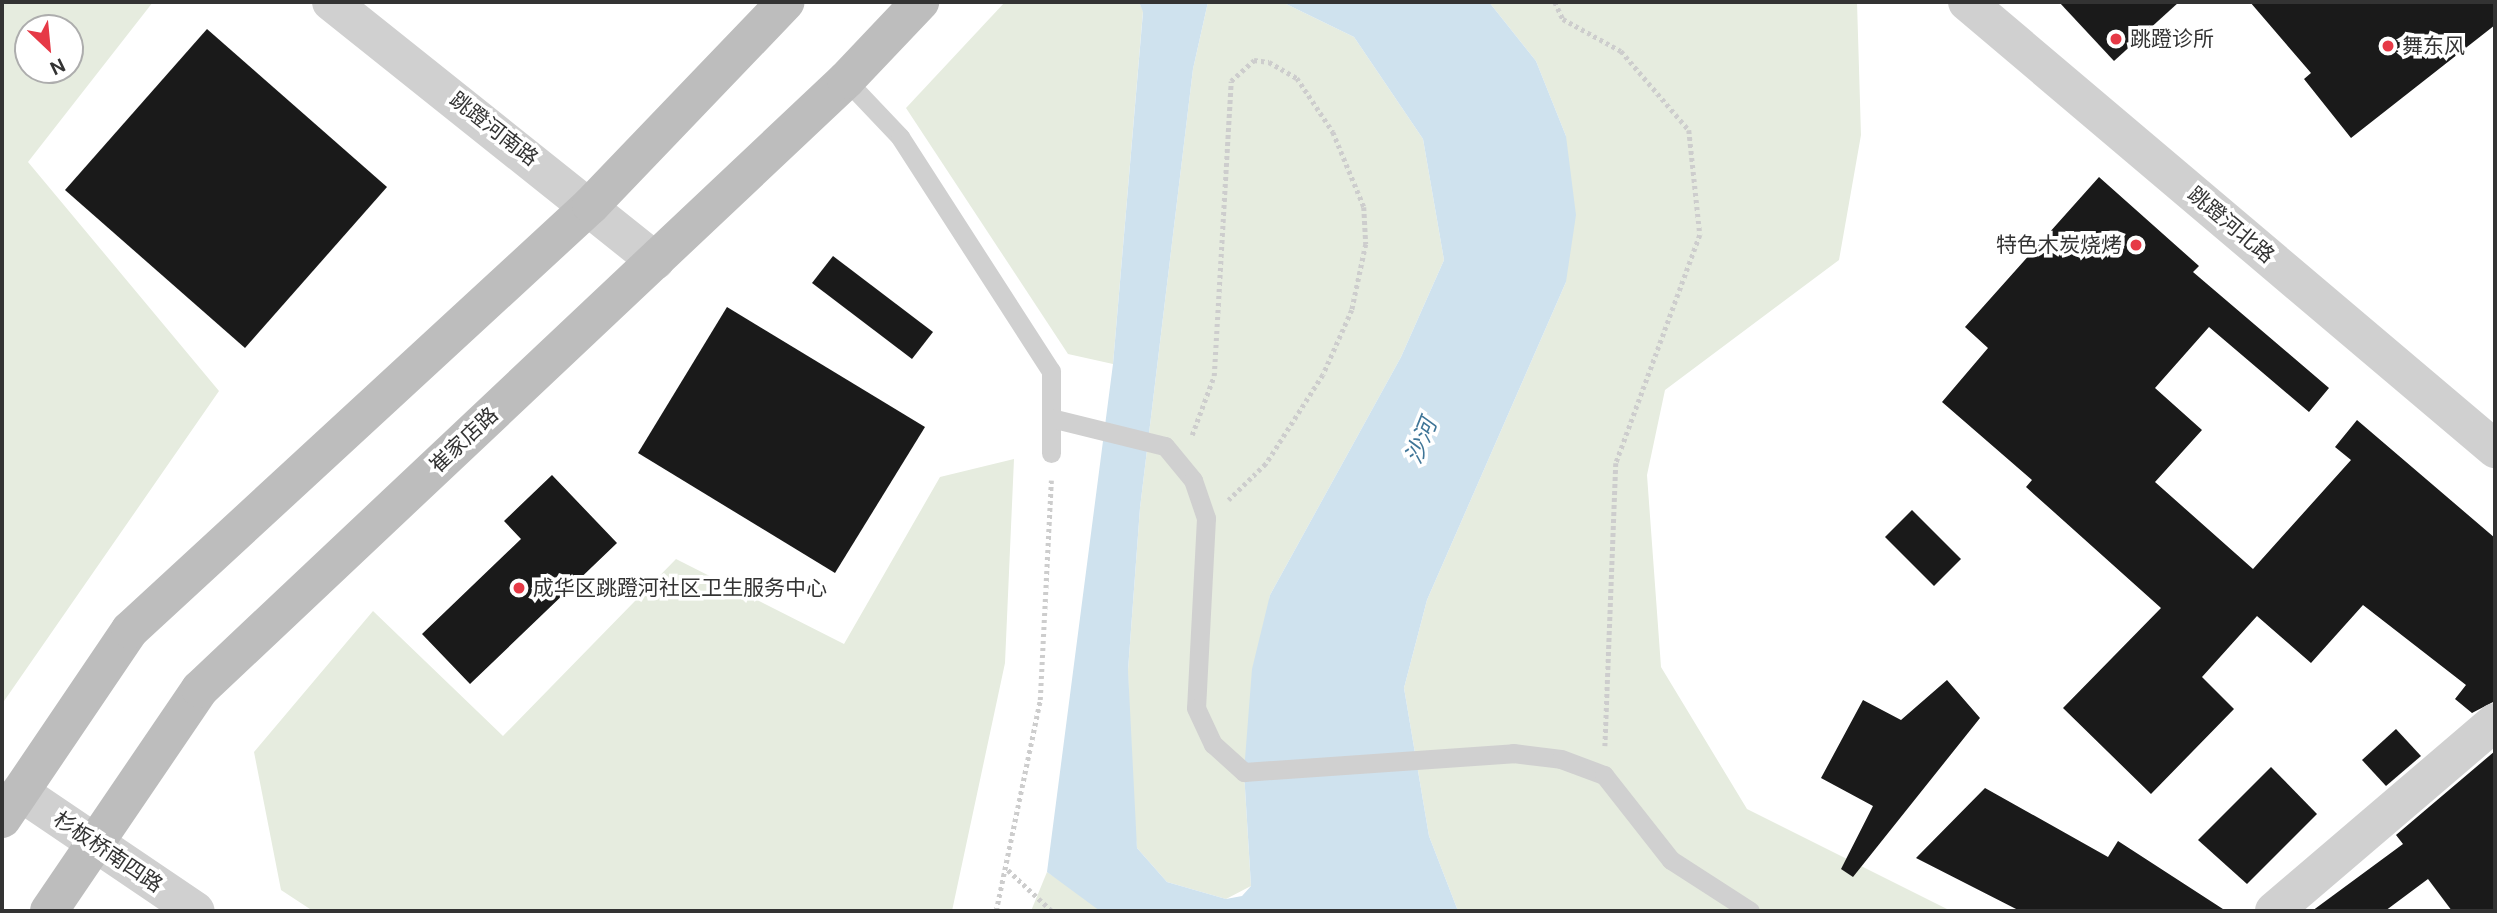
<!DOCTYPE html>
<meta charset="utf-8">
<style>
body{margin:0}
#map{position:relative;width:2497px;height:913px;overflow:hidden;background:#fff;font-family:"DM Sans","Noto Sans SC",sans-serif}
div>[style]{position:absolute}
.green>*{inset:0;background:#e6ecdf}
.water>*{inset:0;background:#cfe2ee}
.building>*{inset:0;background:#1a1a1a}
.path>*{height:4.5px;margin-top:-2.25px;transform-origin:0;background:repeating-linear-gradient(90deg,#cdcdcd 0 3.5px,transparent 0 7px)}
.service>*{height:19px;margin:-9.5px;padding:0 9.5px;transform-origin:9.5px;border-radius:9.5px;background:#d0d0d0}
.minor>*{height:38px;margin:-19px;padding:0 19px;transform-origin:19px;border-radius:19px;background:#d0d0d0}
.tertiary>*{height:38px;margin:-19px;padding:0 19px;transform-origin:19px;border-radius:19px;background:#d0d0d0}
.secondary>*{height:38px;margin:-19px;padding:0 19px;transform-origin:19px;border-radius:19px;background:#bdbdbd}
.dots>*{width:19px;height:19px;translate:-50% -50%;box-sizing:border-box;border:4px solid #fff;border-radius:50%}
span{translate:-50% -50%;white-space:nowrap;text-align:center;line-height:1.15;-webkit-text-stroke:7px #fff;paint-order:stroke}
.poi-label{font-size:21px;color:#333}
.left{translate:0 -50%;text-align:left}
.right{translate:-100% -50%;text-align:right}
.street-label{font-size:21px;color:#333}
.water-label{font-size:23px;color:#3f7597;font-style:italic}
.frame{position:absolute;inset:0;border:4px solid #333;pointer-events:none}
.north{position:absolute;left:14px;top:14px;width:70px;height:70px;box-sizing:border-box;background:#fff;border:2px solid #adadad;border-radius:50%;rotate:154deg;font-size:19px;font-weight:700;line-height:28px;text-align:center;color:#333}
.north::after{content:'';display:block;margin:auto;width:24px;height:32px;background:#e63946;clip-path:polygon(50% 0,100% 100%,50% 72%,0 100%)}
</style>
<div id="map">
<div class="green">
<div style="clip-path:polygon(evenodd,2px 2px,153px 2px,28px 162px,219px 391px,2px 704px,2px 2px,70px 28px,70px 70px,28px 70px,28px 28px,70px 28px)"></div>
<div style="clip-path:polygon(1005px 2px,1139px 2px,1143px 11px,1113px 364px,1068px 354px,906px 108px)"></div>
<div style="clip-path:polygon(1208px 2px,1282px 2px,1354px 37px,1423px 139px,1444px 260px,1401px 357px,1270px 595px,1244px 772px,1251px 886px,1226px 899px,1167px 882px,1137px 848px,1130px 788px,1128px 670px,1140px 508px,1193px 69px)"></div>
<div style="clip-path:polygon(1489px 2px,1857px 2px,1861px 135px,1839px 260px,1665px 390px,1647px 475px,1661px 667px,1747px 809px,1951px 911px,1458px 911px,1429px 836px,1404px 688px,1427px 600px,1566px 282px,1566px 136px,1536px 61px)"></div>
<div style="clip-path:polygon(1014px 459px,1005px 663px,952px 911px,313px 911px,281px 890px,254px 752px,373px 611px,503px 736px,676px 559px,844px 644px,940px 477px)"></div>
<div style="clip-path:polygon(1047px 872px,1089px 900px,1100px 911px,1031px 911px)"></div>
</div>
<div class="water">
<div style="clip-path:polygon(1139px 2px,1208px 2px,1193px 69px,1140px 508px,1128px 670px,1137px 848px,1167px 882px,1226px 899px,1242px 896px,1251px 886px,1244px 772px,1252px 669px,1270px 595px,1401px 357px,1444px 260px,1423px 139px,1354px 37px,1282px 2px,1489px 2px,1536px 61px,1566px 136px,1576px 215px,1566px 282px,1427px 600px,1404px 688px,1429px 836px,1458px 911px,1100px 911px,1047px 872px,1113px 364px,1143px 12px)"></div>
</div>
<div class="building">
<div style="clip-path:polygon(2059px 2px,2179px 2px,2114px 61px)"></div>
<div style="clip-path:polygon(2250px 2px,2495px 2px,2495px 25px,2351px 138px,2304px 79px,2311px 73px)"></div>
<div style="clip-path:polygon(207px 29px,387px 187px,245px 348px,65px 190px)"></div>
<div style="clip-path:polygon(2099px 177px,2199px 266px,2193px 272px,2329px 388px,2309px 412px,2209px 327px,2155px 388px,2202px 430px,2155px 482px,2253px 569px,2351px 460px,2335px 447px,2357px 420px,2495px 538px,2495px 701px,2472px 713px,2455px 699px,2466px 685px,2363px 605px,2311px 663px,2257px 616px,2202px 677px,2234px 709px,2151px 794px,2063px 708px,2161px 608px,2026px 487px,2032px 480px,1942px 402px,1988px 348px,1965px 327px)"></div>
<div style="clip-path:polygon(833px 256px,933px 332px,912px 359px,812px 283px)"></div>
<div style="clip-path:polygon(727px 307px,925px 427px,835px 573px,638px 453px)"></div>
<div style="clip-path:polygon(552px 475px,617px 543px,470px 684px,422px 634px,521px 539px,504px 521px)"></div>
<div style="clip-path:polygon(1912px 510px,1961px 559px,1934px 586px,1885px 537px)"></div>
<div style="clip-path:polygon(1947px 680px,1980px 718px,1853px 877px,1841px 869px,1873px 806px,1821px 778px,1863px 700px,1901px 720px)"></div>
<div style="clip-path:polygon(2396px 729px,2421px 756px,2386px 786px,2362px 760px)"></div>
<div style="clip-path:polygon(2495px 751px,2495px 911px,2452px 911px,2428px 879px,2385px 911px,2312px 911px,2403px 844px,2396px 835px)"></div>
<div style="clip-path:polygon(2271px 767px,2317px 814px,2247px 884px,2198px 840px)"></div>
<div style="clip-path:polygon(1985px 788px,2108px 857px,2118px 841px,2226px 911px,2020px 911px,1916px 858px)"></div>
</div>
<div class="path">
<div style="left:1555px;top:2px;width:19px;rotate:65deg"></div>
<div style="left:1563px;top:19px;width:66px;rotate:28.9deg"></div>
<div style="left:1621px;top:51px;width:104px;rotate:49.3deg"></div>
<div style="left:1689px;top:130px;width:106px;rotate:84deg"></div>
<div style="left:1700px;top:235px;width:243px;rotate:110.2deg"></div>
<div style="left:1616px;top:463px;width:283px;rotate:92.2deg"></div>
<div style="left:1192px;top:435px;width:63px;rotate:-69.6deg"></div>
<div style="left:1214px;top:376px;width:295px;rotate:-86.7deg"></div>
<div style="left:1231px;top:81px;width:31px;rotate:-42deg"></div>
<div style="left:1254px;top:60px;width:15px;rotate:8deg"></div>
<div style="left:1269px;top:62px;width:32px;rotate:30deg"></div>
<div style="left:1297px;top:78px;width:65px;rotate:56.3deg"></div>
<div style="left:1333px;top:132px;width:81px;rotate:67.5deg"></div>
<div style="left:1364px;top:207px;width:37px;rotate:87deg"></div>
<div style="left:1366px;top:244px;width:67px;rotate:102deg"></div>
<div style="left:1352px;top:310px;width:71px;rotate:114deg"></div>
<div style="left:1323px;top:375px;width:106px;rotate:122.6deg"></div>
<div style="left:1266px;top:464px;width:52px;rotate:135.8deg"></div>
<div style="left:1008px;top:870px;width:60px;rotate:43deg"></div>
<div style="left:996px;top:911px;width:216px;rotate:-78.2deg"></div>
<div style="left:1040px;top:700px;width:220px;rotate:-87.1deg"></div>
</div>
<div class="service">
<div style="left:846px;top:80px;width:79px;rotate:46.5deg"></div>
<div style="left:900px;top:137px;width:278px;rotate:57.2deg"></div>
<div style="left:1051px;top:371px;width:82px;rotate:90deg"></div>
<div style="left:1051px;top:418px;width:117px;rotate:13.8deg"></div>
<div style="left:1165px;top:446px;width:44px;rotate:50.5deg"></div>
<div style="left:1193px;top:480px;width:40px;rotate:71.1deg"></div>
<div style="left:1206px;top:518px;width:190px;rotate:93deg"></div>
<div style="left:1196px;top:708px;width:40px;rotate:65deg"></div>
<div style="left:1213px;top:744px;width:42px;rotate:42.1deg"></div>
<div style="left:1244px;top:772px;width:270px;rotate:-4deg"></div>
<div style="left:1513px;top:753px;width:48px;rotate:7.1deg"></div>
<div style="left:1561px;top:759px;width:46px;rotate:20.4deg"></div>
<div style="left:1604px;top:775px;width:108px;rotate:51.8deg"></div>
<div style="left:1671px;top:860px;width:94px;rotate:32.8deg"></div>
</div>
<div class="minor">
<div style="left:331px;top:2px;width:415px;rotate:38.6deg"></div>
<div style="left:2274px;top:911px;width:291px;rotate:-40.5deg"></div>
</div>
<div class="tertiary">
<div style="left:1967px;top:2px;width:692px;rotate:40.25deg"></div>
<div style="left:20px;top:792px;width:212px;rotate:34.1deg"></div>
</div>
<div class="secondary">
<div style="left:2px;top:819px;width:228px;rotate:-55.9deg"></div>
<div style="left:130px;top:630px;width:627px;rotate:-42.67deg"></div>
<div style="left:591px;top:205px;width:281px;rotate:-46.2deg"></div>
<div style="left:49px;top:911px;width:268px;rotate:-55.8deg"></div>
<div style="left:200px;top:689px;width:888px;rotate:-43.31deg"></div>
<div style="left:846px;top:80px;width:108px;rotate:-46.5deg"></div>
</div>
<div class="dots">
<div style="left:2116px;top:39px;background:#e63946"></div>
<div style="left:2388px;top:46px;background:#e63946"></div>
<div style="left:2136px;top:245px;background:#e63946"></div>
<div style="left:519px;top:588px;background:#e63946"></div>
</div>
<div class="poi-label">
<span class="left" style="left:2130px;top:39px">跳蹬诊所</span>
<span class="left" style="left:2402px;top:46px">舞东风</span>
<span class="right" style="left:2122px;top:245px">特色木炭烧烤</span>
<span class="left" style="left:533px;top:588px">成华区跳蹬河社区卫生服务中心</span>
</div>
<div class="street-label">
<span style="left:494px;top:129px;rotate:38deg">跳蹬河南路</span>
<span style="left:2231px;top:225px;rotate:40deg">跳蹬河北路</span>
<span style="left:464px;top:440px;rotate:-43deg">崔家店路</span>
<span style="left:108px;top:852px;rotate:34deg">杉板桥南四路</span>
</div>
<div class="water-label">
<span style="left:1421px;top:441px;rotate:-68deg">沙河</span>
</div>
<div class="frame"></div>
<div class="north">N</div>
</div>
